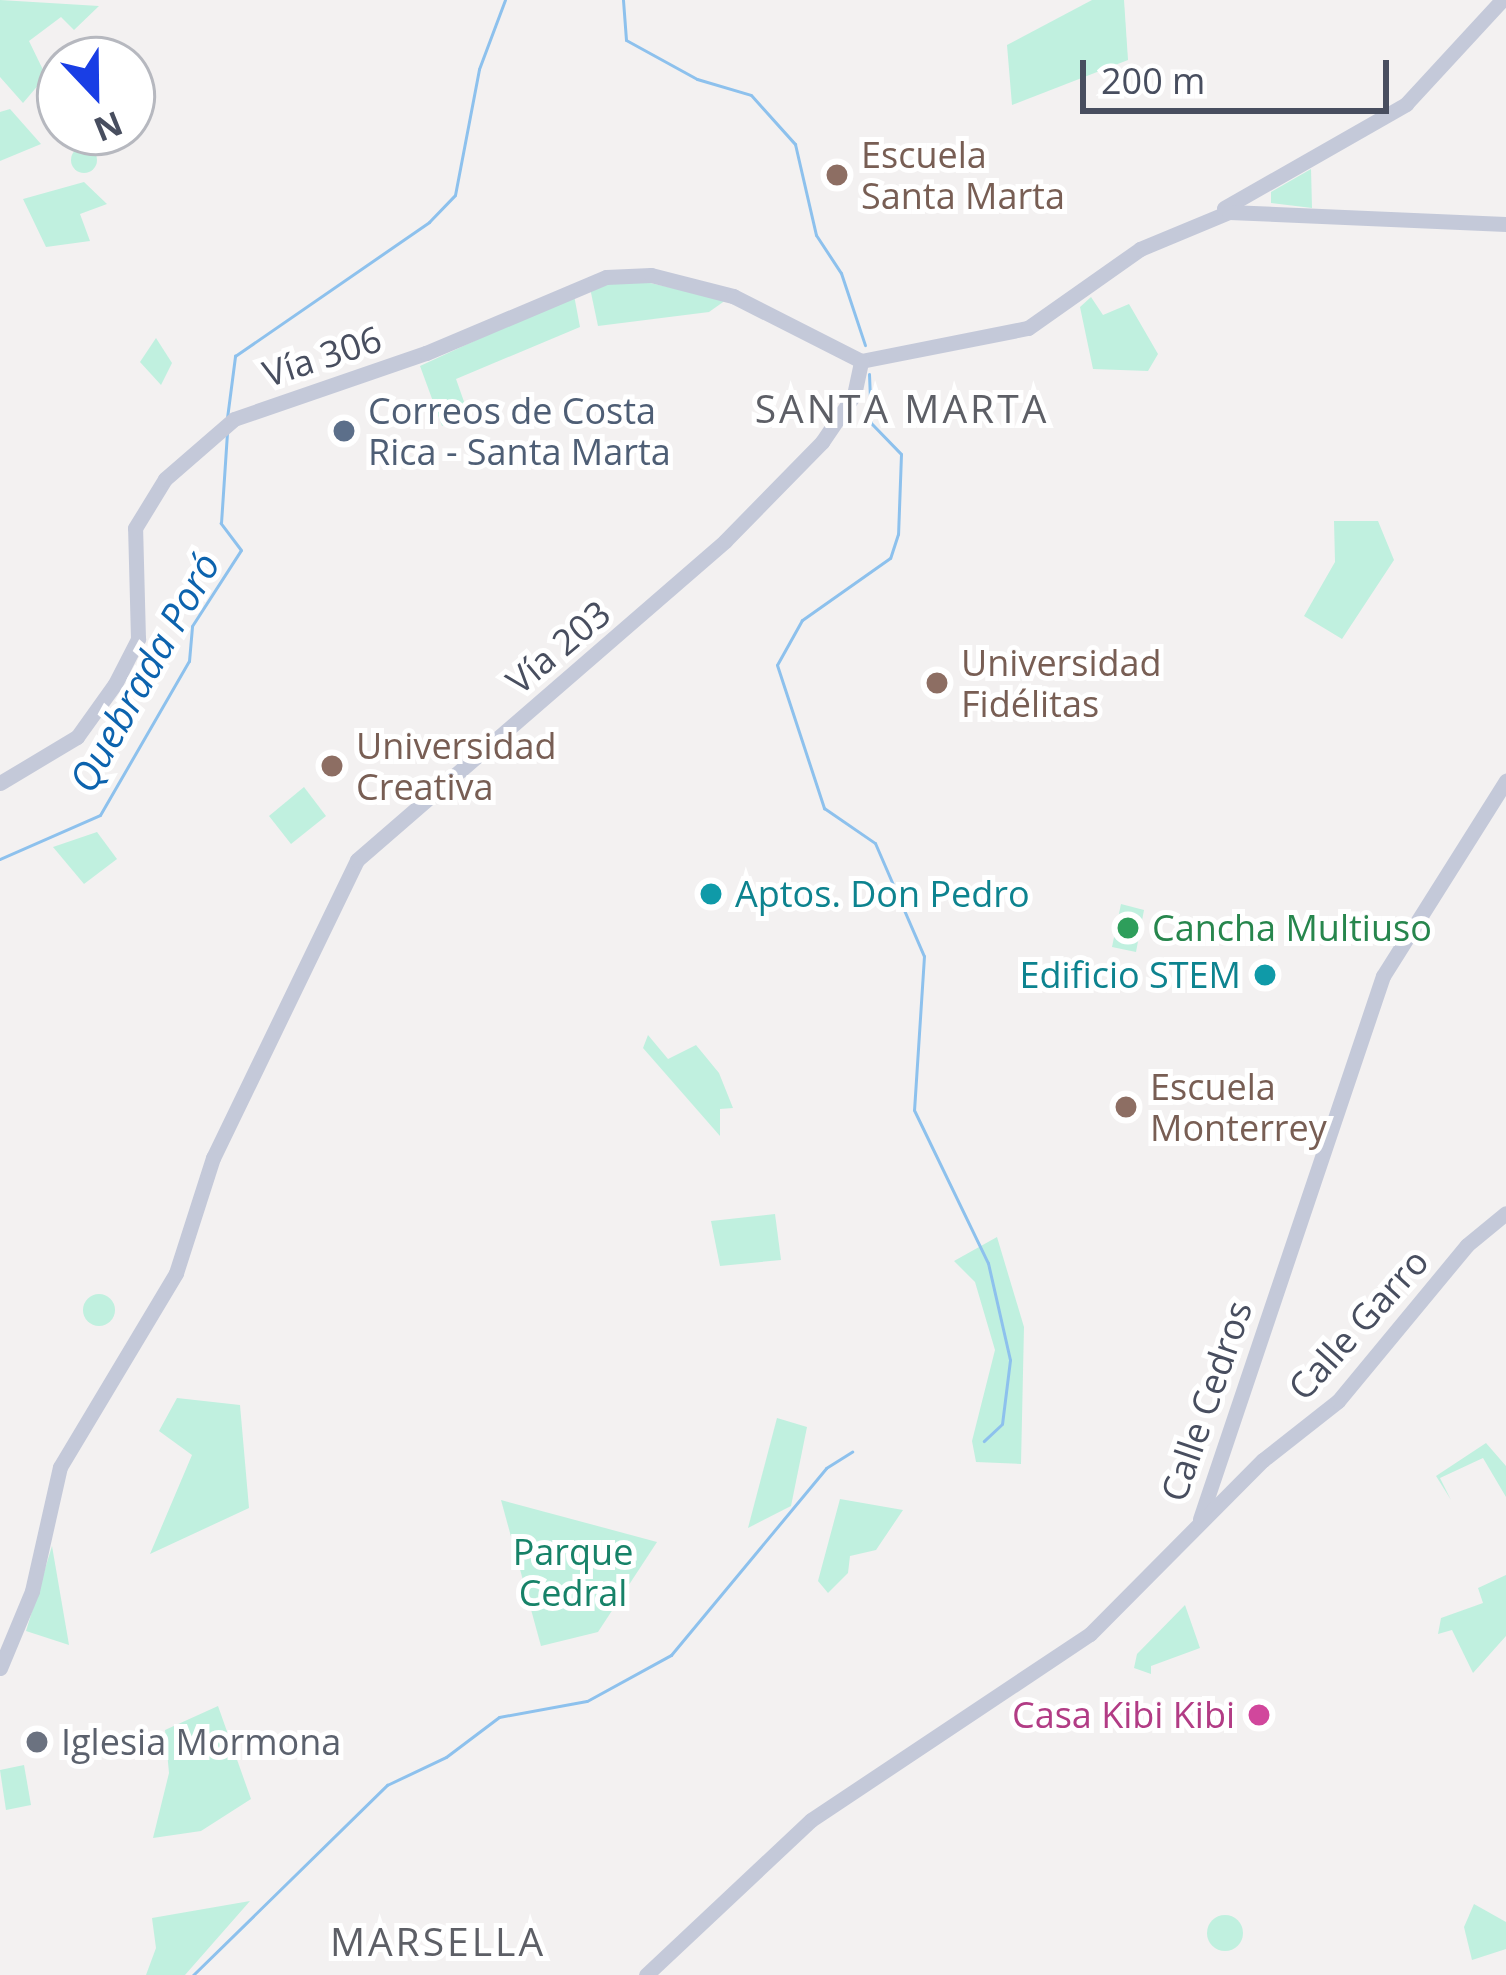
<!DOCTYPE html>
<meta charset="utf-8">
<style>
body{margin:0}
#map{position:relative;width:1506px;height:1975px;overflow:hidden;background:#f3f1f1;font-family:"Open Sans",sans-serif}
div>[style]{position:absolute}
.green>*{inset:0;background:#c0f0df}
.round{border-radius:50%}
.stream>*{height:3px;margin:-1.5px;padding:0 1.5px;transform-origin:1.5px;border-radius:1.5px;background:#8dc1ed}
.secondary>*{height:15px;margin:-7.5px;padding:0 7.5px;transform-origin:7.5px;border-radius:7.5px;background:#c4c9d9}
.dots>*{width:33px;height:33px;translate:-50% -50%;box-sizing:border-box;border:6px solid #fff;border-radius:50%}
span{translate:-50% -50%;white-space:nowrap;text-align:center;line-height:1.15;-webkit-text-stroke:10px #fff;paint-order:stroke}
.education-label{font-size:36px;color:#785e54}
.left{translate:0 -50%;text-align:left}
.street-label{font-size:36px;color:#484e5f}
.service-label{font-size:36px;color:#4e5e75}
.culture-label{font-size:36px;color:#0d838f}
.right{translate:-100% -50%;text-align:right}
.leisure-label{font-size:36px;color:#27864d}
.park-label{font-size:36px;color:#178268}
.hotel-label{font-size:36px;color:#b23c85}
.worship-label{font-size:36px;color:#5b616d}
.neighbourhood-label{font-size:39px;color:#5d5f66;letter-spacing:3px}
.water-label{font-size:39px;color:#0c63ae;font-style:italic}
.north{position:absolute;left:36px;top:36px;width:120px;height:120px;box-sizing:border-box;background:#fff;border:3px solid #b6b8bf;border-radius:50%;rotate:158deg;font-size:33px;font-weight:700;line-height:48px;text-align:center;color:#484e5f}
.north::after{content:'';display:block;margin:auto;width:42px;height:54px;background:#193ee5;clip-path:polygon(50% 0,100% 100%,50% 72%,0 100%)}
.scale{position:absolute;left:1080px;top:60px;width:309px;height:54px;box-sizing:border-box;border:6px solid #484e5f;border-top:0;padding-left:15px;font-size:36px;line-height:42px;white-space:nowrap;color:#484e5f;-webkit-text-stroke:9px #fff;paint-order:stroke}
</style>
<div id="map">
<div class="green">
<div style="clip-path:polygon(0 0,99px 6px,74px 30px,61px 17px,29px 41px,46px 76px,23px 103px,0 77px)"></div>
<div style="clip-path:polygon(1092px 0,1124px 0,1128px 60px,1012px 105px,1007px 45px)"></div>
<div style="clip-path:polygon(10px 109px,41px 144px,0 161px,0 112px)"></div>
<div class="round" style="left:71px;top:147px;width:26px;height:26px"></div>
<div style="clip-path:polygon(1311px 169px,1312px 208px,1271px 203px,1271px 192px)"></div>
<div style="clip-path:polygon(84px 182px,107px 204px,80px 214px,90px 241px,46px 247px,23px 199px)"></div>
<div style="clip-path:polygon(616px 282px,650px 283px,726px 300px,709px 312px,598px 326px,590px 288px)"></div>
<div style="clip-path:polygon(574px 295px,580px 327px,456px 379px,468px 413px,442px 426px,420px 366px)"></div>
<div style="clip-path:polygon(1091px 297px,1103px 315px,1129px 304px,1158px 354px,1148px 371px,1093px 369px,1080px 307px)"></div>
<div style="clip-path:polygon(156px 338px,172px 363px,161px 385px,140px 362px)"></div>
<div style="clip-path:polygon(1334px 521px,1378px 521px,1394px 560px,1342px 639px,1304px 616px,1335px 562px)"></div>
<div style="clip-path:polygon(304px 787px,326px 816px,291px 844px,269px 816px)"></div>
<div style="clip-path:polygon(97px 832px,117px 859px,84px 884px,53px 847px)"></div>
<div style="clip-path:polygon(1121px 904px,1144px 910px,1136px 952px,1112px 947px)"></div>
<div style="clip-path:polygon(648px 1035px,668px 1059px,696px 1045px,719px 1073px,733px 1108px,720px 1109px,720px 1136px,643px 1048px)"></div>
<div style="clip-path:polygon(775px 1214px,781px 1260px,720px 1266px,711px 1221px)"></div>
<div style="clip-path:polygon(997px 1237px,1024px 1327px,1021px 1464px,976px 1462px,972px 1441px,995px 1350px,975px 1282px,954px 1261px)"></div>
<div class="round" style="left:83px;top:1294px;width:32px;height:32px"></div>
<div style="clip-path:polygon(177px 1398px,240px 1405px,249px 1508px,150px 1554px,192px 1455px,159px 1431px)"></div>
<div style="clip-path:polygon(777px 1418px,807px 1427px,791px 1506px,748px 1528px)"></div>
<div style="clip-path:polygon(1486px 1443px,1506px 1466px,1506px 1497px,1483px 1458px,1440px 1478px,1451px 1500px,1436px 1476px)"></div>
<div style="clip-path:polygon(840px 1499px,903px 1510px,876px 1550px,850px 1556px,848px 1573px,828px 1593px,818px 1581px)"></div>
<div style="clip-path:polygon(501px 1500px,657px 1542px,598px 1632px,541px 1646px)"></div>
<div style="clip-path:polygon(52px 1546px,69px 1645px,26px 1631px)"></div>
<div style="clip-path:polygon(1506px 1575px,1506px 1636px,1473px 1673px,1452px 1630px,1438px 1634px,1441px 1618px,1483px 1603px,1478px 1588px)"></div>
<div style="clip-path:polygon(1185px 1605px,1200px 1648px,1151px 1666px,1151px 1674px,1134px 1668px,1137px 1654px)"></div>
<div style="clip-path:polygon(218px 1706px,251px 1799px,201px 1831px,153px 1838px,169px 1773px,165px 1730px)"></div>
<div style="clip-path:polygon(24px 1765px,31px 1805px,6px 1810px,0 1770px)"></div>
<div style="clip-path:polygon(250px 1901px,185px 1975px,146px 1975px,156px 1948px,152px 1918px)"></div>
<div style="clip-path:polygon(1474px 1904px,1506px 1922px,1506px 1949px,1472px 1960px,1464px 1927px)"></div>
<div class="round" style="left:1207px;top:1915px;width:36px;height:36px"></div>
</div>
<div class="stream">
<div style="left:623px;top:0;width:40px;rotate:85.7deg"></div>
<div style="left:626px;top:40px;width:81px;rotate:28.8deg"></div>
<div style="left:697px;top:79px;width:56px;rotate:16.5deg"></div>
<div style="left:751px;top:95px;width:66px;rotate:48.1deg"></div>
<div style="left:795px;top:144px;width:93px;rotate:77deg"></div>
<div style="left:816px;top:235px;width:45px;rotate:56.7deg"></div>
<div style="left:841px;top:273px;width:76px;rotate:71.6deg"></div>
<div style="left:869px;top:374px;width:49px;rotate:87.7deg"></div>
<div style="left:871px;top:423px;width:43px;rotate:45.9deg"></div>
<div style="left:901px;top:454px;width:80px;rotate:92.1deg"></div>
<div style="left:898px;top:534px;width:25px;rotate:108deg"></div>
<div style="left:890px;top:558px;width:108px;rotate:144.8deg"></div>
<div style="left:802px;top:620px;width:51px;rotate:119.1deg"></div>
<div style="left:777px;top:665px;width:151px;rotate:71.8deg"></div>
<div style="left:824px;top:808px;width:62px;rotate:34.5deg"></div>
<div style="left:875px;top:843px;width:123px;rotate:66.6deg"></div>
<div style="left:924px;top:956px;width:154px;rotate:93.7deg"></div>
<div style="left:914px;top:1110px;width:170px;rotate:64.2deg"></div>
<div style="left:988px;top:1263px;width:99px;rotate:77.2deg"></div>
<div style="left:1010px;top:1360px;width:64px;rotate:97.1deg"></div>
<div style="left:1002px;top:1424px;width:25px;rotate:137deg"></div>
<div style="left:227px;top:418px;width:63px;rotate:-82.6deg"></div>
<div style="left:235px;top:356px;width:236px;rotate:-34.6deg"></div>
<div style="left:429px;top:222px;width:37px;rotate:-46deg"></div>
<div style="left:455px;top:195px;width:128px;rotate:-79.2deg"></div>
<div style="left:479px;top:69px;width:74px;rotate:-69.4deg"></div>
<div style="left:0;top:859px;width:109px;rotate:-23.7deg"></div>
<div style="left:100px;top:815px;width:178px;rotate:-60deg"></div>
<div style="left:189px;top:661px;width:35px;rotate:-85deg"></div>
<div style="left:192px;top:626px;width:90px;rotate:-57.2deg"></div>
<div style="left:241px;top:550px;width:34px;rotate:-127deg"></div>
<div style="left:221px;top:523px;width:90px;rotate:-86.2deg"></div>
<div style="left:193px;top:1975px;width:272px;rotate:-44.4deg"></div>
<div style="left:387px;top:1785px;width:65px;rotate:-25.4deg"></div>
<div style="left:446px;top:1757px;width:66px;rotate:-37deg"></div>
<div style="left:499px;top:1717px;width:89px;rotate:-10.3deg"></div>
<div style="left:587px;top:1701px;width:96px;rotate:-28.7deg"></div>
<div style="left:671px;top:1655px;width:243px;rotate:-50.3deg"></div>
<div style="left:826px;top:1468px;width:31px;rotate:-32deg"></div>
</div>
<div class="secondary">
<div style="left:1224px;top:208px;width:210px;rotate:-29.7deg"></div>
<div style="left:1406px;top:104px;width:142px;rotate:-47.3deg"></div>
<div style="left:861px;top:361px;width:170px;rotate:-11.2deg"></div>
<div style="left:1028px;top:328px;width:137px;rotate:-35.2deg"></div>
<div style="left:1140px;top:249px;width:96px;rotate:-22.6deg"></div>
<div style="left:1229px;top:212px;width:277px;rotate:2.5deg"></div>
<div style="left:0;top:783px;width:90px;rotate:-30.9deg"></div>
<div style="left:77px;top:737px;width:65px;rotate:-54.4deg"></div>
<div style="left:115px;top:684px;width:51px;rotate:-62.9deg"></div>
<div style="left:138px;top:639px;width:111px;rotate:-91.5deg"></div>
<div style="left:135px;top:528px;width:57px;rotate:-58.5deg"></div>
<div style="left:165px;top:479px;width:91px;rotate:-41deg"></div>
<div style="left:234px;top:419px;width:203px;rotate:-19deg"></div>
<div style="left:426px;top:353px;width:195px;rotate:-22.9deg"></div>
<div style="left:606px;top:277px;width:45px;rotate:-2.5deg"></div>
<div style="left:651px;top:275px;width:85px;rotate:14.4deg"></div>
<div style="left:733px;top:296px;width:144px;rotate:26.9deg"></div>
<div style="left:1200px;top:1519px;width:573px;rotate:-71.38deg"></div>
<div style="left:1383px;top:976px;width:231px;rotate:-57.8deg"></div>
<div style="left:0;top:1668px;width:83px;rotate:-67.4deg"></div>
<div style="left:32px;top:1591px;width:127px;rotate:-77.3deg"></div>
<div style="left:60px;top:1467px;width:226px;rotate:-59.1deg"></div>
<div style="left:176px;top:1273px;width:121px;rotate:-72.2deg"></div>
<div style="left:213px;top:1158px;width:331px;rotate:-64.2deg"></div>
<div style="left:357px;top:860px;width:487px;rotate:-40.9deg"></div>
<div style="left:725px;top:541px;width:139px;rotate:-45.6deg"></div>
<div style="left:822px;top:442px;width:57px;rotate:-55.8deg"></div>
<div style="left:854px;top:395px;width:35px;rotate:-78deg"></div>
<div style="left:646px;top:1975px;width:226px;rotate:-43.2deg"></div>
<div style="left:811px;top:1820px;width:335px;rotate:-33.7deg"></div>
<div style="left:1090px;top:1634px;width:245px;rotate:-45.2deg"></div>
<div style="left:1263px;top:1460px;width:95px;rotate:-38.2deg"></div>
<div style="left:1338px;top:1401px;width:202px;rotate:-50.4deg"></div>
<div style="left:1467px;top:1245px;width:50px;rotate:-39.4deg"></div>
</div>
<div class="dots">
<div style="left:837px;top:175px;background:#8d6e63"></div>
<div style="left:344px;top:431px;background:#5c6f8a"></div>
<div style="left:937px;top:683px;background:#8d6e63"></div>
<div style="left:332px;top:766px;background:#8d6e63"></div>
<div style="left:711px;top:894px;background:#0f9aa8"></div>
<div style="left:1128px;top:928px;background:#2e9e5b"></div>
<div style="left:1265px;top:975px;background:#0f9aa8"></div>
<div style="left:1126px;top:1107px;background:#8d6e63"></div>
<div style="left:1259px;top:1715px;background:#d1479c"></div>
<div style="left:37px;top:1742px;background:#6b7280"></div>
</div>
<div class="education-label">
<span class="left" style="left:861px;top:175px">Escuela<br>Santa Marta</span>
<span class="left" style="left:961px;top:683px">Universidad<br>Fidélitas</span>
<span class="left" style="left:356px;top:766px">Universidad<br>Creativa</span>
<span class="left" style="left:1150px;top:1107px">Escuela<br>Monterrey</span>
</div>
<div class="street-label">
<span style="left:322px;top:356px;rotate:-18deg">Vía 306</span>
<span style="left:558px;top:647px;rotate:-40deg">Vía 203</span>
<span style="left:1358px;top:1324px;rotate:-48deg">Calle Garro</span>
<span style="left:1206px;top:1401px;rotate:-71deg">Calle Cedros</span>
</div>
<div class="service-label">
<span class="left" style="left:368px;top:431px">Correos de Costa<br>Rica - Santa Marta</span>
</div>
<div class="culture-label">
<span class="left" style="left:735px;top:894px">Aptos. Don Pedro</span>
<span class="right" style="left:1241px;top:975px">Edificio STEM</span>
</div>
<div class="leisure-label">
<span class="left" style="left:1152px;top:928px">Cancha Multiuso</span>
</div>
<div class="park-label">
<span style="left:573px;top:1572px">Parque<br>Cedral</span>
</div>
<div class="hotel-label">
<span class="right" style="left:1235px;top:1715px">Casa Kibi Kibi</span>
</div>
<div class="worship-label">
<span class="left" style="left:61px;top:1742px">Iglesia Mormona</span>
</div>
<div class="neighbourhood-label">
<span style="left:902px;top:408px">SANTA MARTA</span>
<span style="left:438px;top:1941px">MARSELLA</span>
</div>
<div class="water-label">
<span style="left:144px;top:672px;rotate:-61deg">Quebrada Poró</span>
</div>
<div class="north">N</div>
<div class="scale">200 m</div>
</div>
